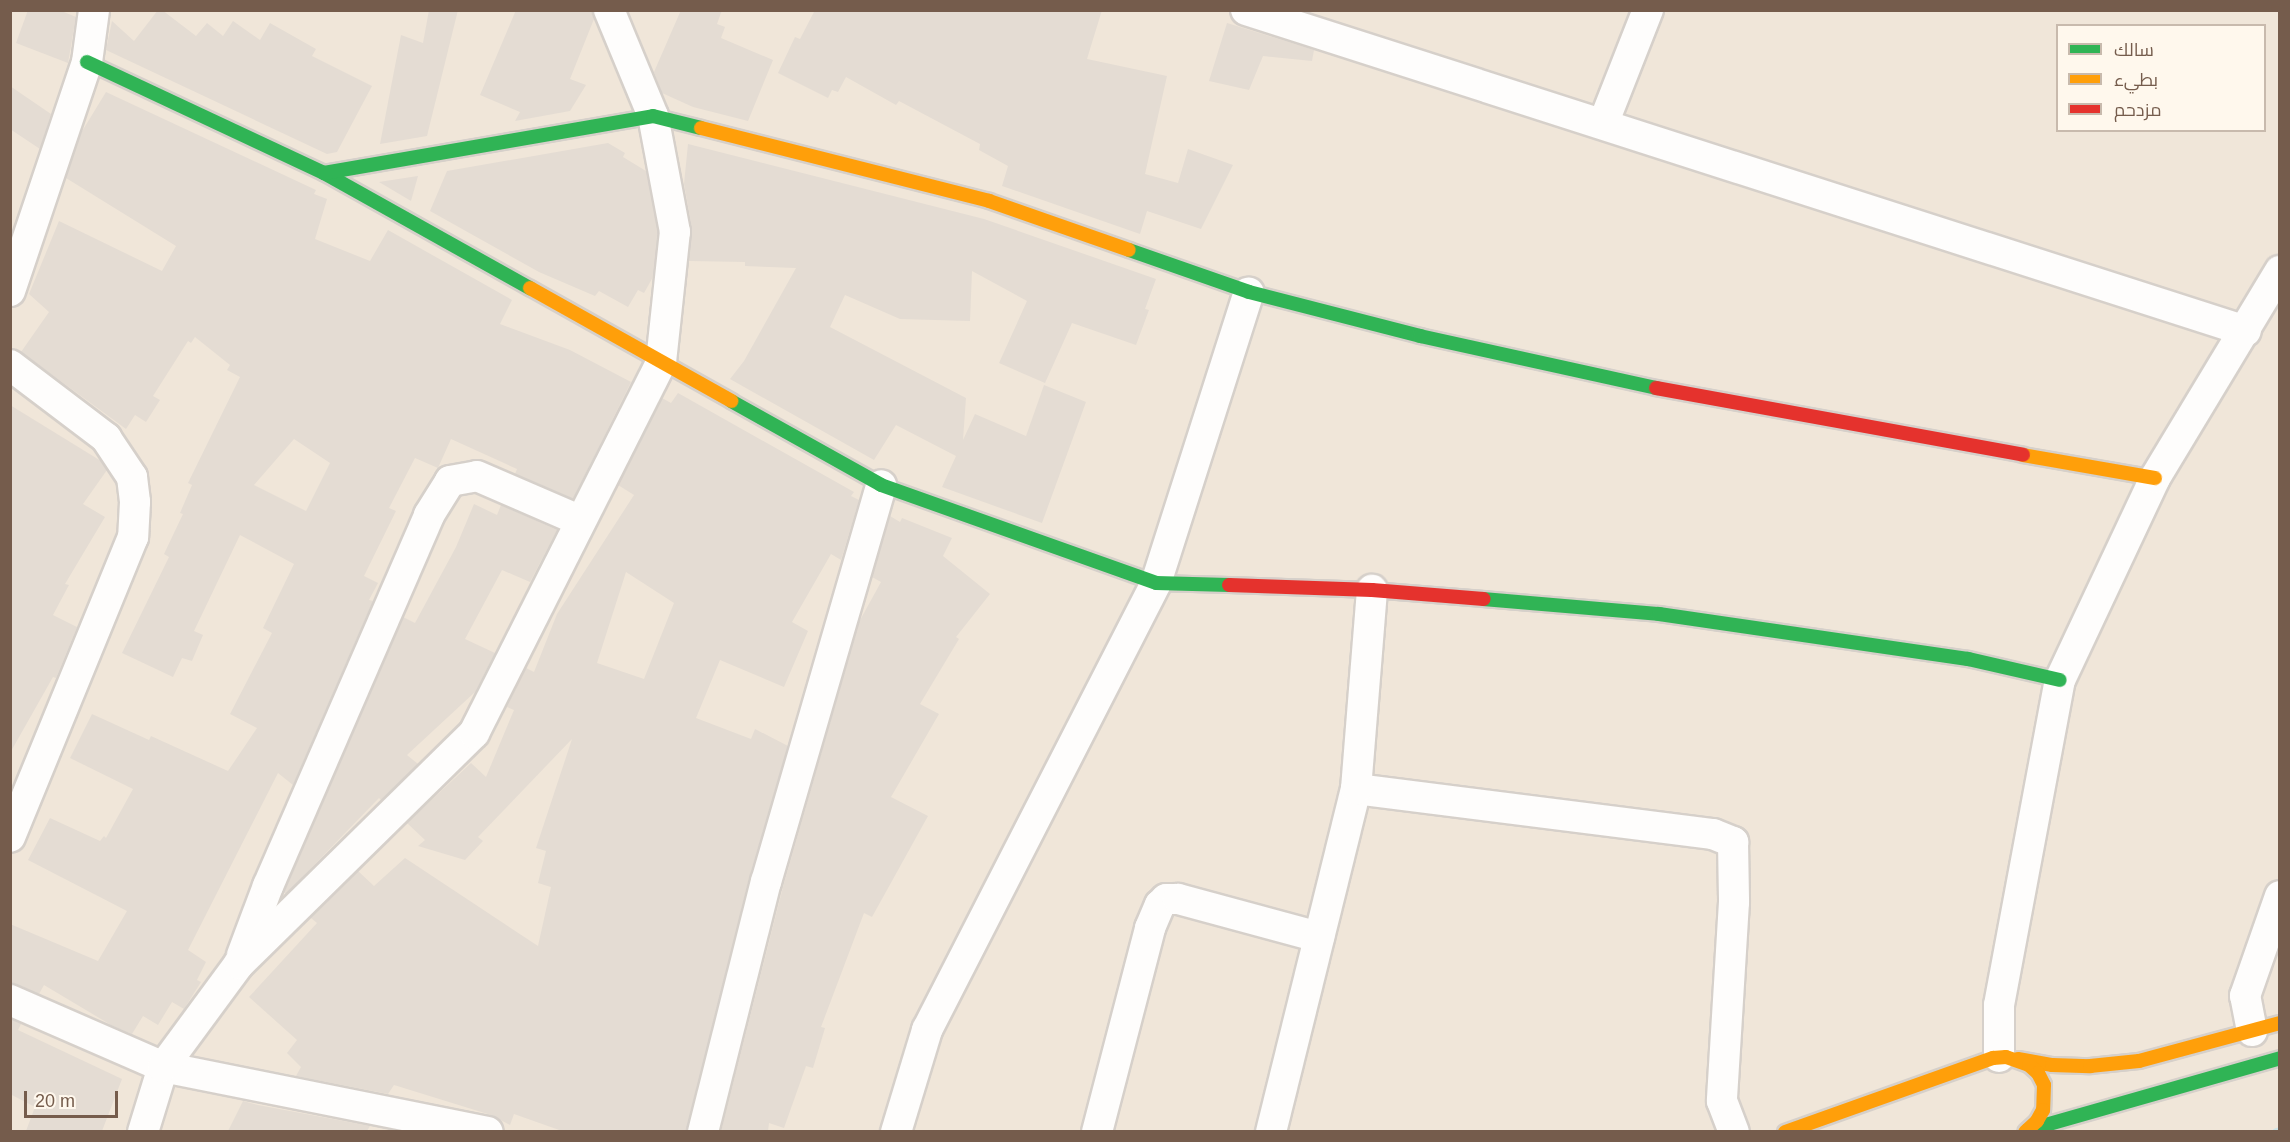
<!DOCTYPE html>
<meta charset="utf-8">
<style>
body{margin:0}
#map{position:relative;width:2290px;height:1142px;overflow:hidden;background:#f7f3ec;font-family:Arial,Cairo,sans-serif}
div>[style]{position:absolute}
.residential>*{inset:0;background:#f0e6d9}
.stream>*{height:9px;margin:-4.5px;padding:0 4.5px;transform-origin:4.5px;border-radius:4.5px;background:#cde4e7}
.building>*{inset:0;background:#e4dcd3}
.roads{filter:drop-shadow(2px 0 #d6d0ca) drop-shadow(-2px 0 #d6d0ca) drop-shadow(0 2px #d6d0ca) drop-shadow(0 -2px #d6d0ca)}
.street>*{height:30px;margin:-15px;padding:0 15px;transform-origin:15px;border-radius:15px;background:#fefdfc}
.fast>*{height:14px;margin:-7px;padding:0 7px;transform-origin:7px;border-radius:7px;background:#30b455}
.slow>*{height:14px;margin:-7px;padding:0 7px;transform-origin:7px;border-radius:7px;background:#ff9f0a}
.jam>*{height:14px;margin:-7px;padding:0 7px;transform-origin:7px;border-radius:7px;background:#e5322d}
span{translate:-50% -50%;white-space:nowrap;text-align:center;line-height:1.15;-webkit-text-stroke:4.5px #fff8ed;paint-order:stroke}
.frame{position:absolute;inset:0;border:12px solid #755c4c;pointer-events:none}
.legend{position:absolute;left:2056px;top:24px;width:210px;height:108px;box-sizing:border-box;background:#fff8ed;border:2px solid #c8baad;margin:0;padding:8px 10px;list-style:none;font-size:18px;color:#755c4c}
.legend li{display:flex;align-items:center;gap:12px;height:30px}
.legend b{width:30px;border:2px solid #c8baad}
.scale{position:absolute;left:24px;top:1091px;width:94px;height:27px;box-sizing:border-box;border:3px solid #755c4c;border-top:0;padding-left:8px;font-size:18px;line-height:21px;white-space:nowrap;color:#755c4c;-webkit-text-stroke:4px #fff8ed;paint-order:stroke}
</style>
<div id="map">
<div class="residential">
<div style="clip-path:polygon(evenodd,11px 11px,2279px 11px,2279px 1131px,11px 1131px,11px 11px,2058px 26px,2264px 26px,2264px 130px,2058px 130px,2058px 26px)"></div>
</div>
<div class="stream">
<div style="left:2276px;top:1132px;width:4px;rotate:-14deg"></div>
</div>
<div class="building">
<div style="clip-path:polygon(28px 10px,59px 10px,76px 17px,68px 63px,16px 43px)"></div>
<div style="clip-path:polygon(158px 10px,162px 10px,196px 36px,207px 23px,223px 36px,233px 21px,260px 40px,270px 23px,316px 49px,312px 56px,372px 86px,337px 152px,327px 154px,106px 50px,112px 21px,134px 41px)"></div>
<div style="clip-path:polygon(429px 10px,458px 10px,427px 136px,380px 144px,401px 35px,423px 43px)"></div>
<div style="clip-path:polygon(516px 10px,592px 10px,594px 19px,570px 79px,586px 85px,570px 111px,515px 121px,520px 112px,480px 95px)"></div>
<div style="clip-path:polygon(681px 10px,722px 10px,717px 24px,725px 27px,721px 38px,773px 60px,748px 121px,693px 107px,662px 93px,654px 72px)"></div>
<div style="clip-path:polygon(815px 10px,1102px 10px,1087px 59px,1167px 76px,1145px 174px,1178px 183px,1188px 149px,1233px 165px,1201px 229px,1147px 211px,1140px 234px,1002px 186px,1008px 166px,979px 150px,980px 144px,899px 101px,896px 105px,846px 77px,838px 92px,832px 90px,828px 98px,778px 73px,795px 37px,800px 39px)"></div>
<div style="clip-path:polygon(1227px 23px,1314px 50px,1312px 61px,1263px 56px,1249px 90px,1209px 81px)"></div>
<div style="clip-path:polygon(10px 86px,51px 114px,40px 149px,10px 129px)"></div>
<div style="clip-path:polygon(evenodd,106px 92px,316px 190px,314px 194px,327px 199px,315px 239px,370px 261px,388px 230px,512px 300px,500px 324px,570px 350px,631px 382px,573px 499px,515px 474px,517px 469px,451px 439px,438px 468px,415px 458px,389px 508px,396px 511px,364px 576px,378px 583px,369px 600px,373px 601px,293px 785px,278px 773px,188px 950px,206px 962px,197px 980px,201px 982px,184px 1009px,172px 1002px,158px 1025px,143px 1016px,132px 1034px,111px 1025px,44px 985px,39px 994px,10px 983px,10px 924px,98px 961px,127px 911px,28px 860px,50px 818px,100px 841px,104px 836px,106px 838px,133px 789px,70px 758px,92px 714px,149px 740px,151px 736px,228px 771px,257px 728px,230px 714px,272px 633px,263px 628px,294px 564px,240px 535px,194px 631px,203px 635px,192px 661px,182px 658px,173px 677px,122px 653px,169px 557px,164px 554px,183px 514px,180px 513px,192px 485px,188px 483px,240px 377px,227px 370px,230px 365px,195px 337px,191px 343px,188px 341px,153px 396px,160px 400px,146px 422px,135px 415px,126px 429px,21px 352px,49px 312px,29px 294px,59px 221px,162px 271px,176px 246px,66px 178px,81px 133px,106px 92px,294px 439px,330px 463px,306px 511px,254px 485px,294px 439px)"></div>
<div style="clip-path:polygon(608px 143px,625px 153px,623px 157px,646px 171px,658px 233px,653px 277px,644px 293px,638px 290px,628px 307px,599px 291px,595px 296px,539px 272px,430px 211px,447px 171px)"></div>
<div style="clip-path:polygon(688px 144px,984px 219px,1156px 279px,1145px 309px,1149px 310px,1136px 345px,1072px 323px,1045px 383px,999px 363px,1027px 301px,972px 271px,970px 321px,900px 319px,845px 295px,830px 327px,966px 398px,963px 440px,975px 414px,1026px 436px,1044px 385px,1086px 402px,1042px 523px,942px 487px,956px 456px,896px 425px,874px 460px,730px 379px,744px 361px,796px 268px,745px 266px,745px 262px,689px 261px,692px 229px,684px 184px)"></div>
<div style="clip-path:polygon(418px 176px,411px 201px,379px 182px)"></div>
<div style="clip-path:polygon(evenodd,678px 393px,854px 492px,851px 496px,859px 500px,841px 560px,831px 554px,792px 622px,808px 631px,784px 687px,720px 660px,696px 718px,751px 739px,755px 729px,788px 746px,749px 878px,686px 1131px,562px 1131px,514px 1114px,510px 1125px,491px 1115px,394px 1085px,388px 1094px,296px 1076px,301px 1067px,287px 1053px,297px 1040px,249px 997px,317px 923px,311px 918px,358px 871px,374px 886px,405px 858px,538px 946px,551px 887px,538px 883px,546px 851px,536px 848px,572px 739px,478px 837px,483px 841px,465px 860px,418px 846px,425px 840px,407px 823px,471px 763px,486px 777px,514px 710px,507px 707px,526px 668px,534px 672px,557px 614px,634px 495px,618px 485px,662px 398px,671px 403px,678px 393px,626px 572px,674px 603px,644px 679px,597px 663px,626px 572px)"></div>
<div style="clip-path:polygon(10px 405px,101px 461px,107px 470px,83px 504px,105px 517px,65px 584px,69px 585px,53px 615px,77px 627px,56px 678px,53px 677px,10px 753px)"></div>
<div style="clip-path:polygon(474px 504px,497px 515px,501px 505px,557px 530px,530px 582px,502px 570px,465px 639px,495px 653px,475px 692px,407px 755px,418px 764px,381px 800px,379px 798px,286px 894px,284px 892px,403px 617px,415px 623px,456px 547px)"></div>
<div style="clip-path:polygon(890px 516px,900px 522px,902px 518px,952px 538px,943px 556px,990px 594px,956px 637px,959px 639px,920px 704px,939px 714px,891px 797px,928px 816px,872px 917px,864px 913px,821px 1027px,825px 1028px,813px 1068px,806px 1066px,784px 1128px,769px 1123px,768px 1131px,721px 1131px,783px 887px,859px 622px,881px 582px,872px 577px)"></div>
<div style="clip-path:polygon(10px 1019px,21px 1024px,18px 1030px,122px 1079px,102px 1131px,26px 1131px,35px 1107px,10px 1094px)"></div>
<div style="clip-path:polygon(243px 1101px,258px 1105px,370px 1126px,367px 1131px,228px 1131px)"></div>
</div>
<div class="roads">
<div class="street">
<div style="left:1246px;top:10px;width:1050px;rotate:17.8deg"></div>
<div style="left:1603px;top:124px;width:123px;rotate:-68.5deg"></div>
<div style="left:10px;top:291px;width:242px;rotate:-71.4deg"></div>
<div style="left:87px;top:62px;width:52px;rotate:-82.3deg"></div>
<div style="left:10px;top:365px;width:121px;rotate:37.2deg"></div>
<div style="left:106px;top:438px;width:47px;rotate:56.3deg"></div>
<div style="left:132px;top:477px;width:25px;rotate:83deg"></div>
<div style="left:135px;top:502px;width:35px;rotate:93deg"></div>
<div style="left:133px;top:537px;width:324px;rotate:112.3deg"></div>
<div style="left:1356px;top:789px;width:360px;rotate:7.2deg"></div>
<div style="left:1713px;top:834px;width:22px;rotate:22deg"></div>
<div style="left:1733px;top:842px;width:60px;rotate:89deg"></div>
<div style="left:1734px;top:902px;width:199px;rotate:93.5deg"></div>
<div style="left:1722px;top:1101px;width:33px;rotate:69deg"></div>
<div style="left:242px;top:955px;width:74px;rotate:-69.4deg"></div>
<div style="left:268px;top:886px;width:404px;rotate:-66.5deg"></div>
<div style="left:429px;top:515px;width:40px;rotate:-58deg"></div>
<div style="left:450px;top:481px;width:27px;rotate:-10deg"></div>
<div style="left:477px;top:476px;width:113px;rotate:23.4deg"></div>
<div style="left:10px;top:1000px;width:167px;rotate:23.6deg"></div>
<div style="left:163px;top:1067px;width:331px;rotate:11.3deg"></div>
<div style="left:2252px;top:1031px;width:36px;rotate:-101deg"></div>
<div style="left:2245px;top:996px;width:106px;rotate:-70.7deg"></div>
<div style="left:1999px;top:1057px;width:52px;rotate:-90deg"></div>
<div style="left:1999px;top:1005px;width:331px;rotate:-79.4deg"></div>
<div style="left:2060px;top:680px;width:223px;rotate:-64.8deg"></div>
<div style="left:2155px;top:478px;width:242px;rotate:-58.9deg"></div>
<div style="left:143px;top:1132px;width:68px;rotate:-72.9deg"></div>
<div style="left:163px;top:1067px;width:128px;rotate:-53.6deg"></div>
<div style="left:239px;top:964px;width:330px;rotate:-44.5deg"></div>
<div style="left:474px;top:733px;width:415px;rotate:-63.2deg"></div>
<div style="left:661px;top:362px;width:131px;rotate:-83.9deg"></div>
<div style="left:675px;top:232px;width:118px;rotate:-100.7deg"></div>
<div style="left:653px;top:116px;width:115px;rotate:-112.5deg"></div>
<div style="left:703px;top:1132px;width:258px;rotate:-75.9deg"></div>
<div style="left:766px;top:882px;width:413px;rotate:-73.8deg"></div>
<div style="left:896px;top:1132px;width:107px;rotate:-73.1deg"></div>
<div style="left:927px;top:1030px;width:502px;rotate:-62.87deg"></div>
<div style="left:1156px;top:583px;width:305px;rotate:-72.3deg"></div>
<div style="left:1097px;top:1132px;width:211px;rotate:-75.4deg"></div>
<div style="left:1150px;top:928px;width:25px;rotate:-67deg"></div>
<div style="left:1160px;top:905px;width:8px;rotate:-45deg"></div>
<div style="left:1166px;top:899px;width:12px"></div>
<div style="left:1178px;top:899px;width:146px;rotate:15.1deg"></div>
<div style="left:1271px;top:1132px;width:353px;rotate:-76.1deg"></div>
<div style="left:1356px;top:789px;width:200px;rotate:-85.4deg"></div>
</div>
<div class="fast">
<div style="left:87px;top:62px;width:262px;rotate:25.1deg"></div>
<div style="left:324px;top:173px;width:236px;rotate:29.2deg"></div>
<div style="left:324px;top:173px;width:334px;rotate:-9.8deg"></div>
<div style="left:653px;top:116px;width:49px;rotate:14deg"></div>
<div style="left:1129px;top:250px;width:127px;rotate:19.3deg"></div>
<div style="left:1249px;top:292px;width:177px;rotate:14.4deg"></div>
<div style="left:1420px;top:336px;width:242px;rotate:12.4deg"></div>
<div style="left:731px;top:401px;width:172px;rotate:29.2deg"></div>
<div style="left:881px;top:485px;width:292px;rotate:19.6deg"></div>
<div style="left:1156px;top:583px;width:73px;rotate:1.6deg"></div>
<div style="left:1484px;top:599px;width:176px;rotate:4.9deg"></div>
<div style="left:1659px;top:614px;width:312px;rotate:8.3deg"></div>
<div style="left:1968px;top:659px;width:94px;rotate:12.9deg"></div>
<div style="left:2028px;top:1130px;width:262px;rotate:-15.9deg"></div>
</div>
<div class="slow">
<div style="left:701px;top:128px;width:297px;rotate:14.2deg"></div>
<div style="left:989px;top:201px;width:148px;rotate:19.3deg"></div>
<div style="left:530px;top:288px;width:231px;rotate:29.3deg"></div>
<div style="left:2023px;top:455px;width:134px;rotate:9.9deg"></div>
<div style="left:2018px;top:1059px;width:35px;rotate:10deg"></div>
<div style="left:2052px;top:1065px;width:38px;rotate:2deg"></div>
<div style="left:2090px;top:1066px;width:49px;rotate:-5.8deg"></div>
<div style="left:2139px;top:1061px;width:146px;rotate:-15.1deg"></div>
<div style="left:1785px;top:1132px;width:221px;rotate:-19.6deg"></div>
<div style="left:1993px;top:1058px;width:13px;rotate:-4deg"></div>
<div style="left:2006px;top:1057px;width:24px;rotate:19deg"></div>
<div style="left:2029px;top:1065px;width:12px;rotate:42deg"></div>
<div style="left:2038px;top:1073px;width:13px;rotate:63deg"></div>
<div style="left:2044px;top:1085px;width:25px;rotate:92deg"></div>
<div style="left:2043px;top:1110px;width:13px;rotate:119deg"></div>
<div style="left:2037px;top:1121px;width:16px;rotate:137deg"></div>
</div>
<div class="jam">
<div style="left:1656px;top:388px;width:373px;rotate:10.3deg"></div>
<div style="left:1229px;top:585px;width:143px;rotate:2deg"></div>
<div style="left:1372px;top:590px;width:112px;rotate:4.6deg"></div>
</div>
</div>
<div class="frame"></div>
<ul class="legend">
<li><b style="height:8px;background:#30b455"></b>سالك</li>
<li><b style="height:8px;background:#ff9f0a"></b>بطيء</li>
<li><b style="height:8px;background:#e5322d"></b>مزدحم</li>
</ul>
<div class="scale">20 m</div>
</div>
